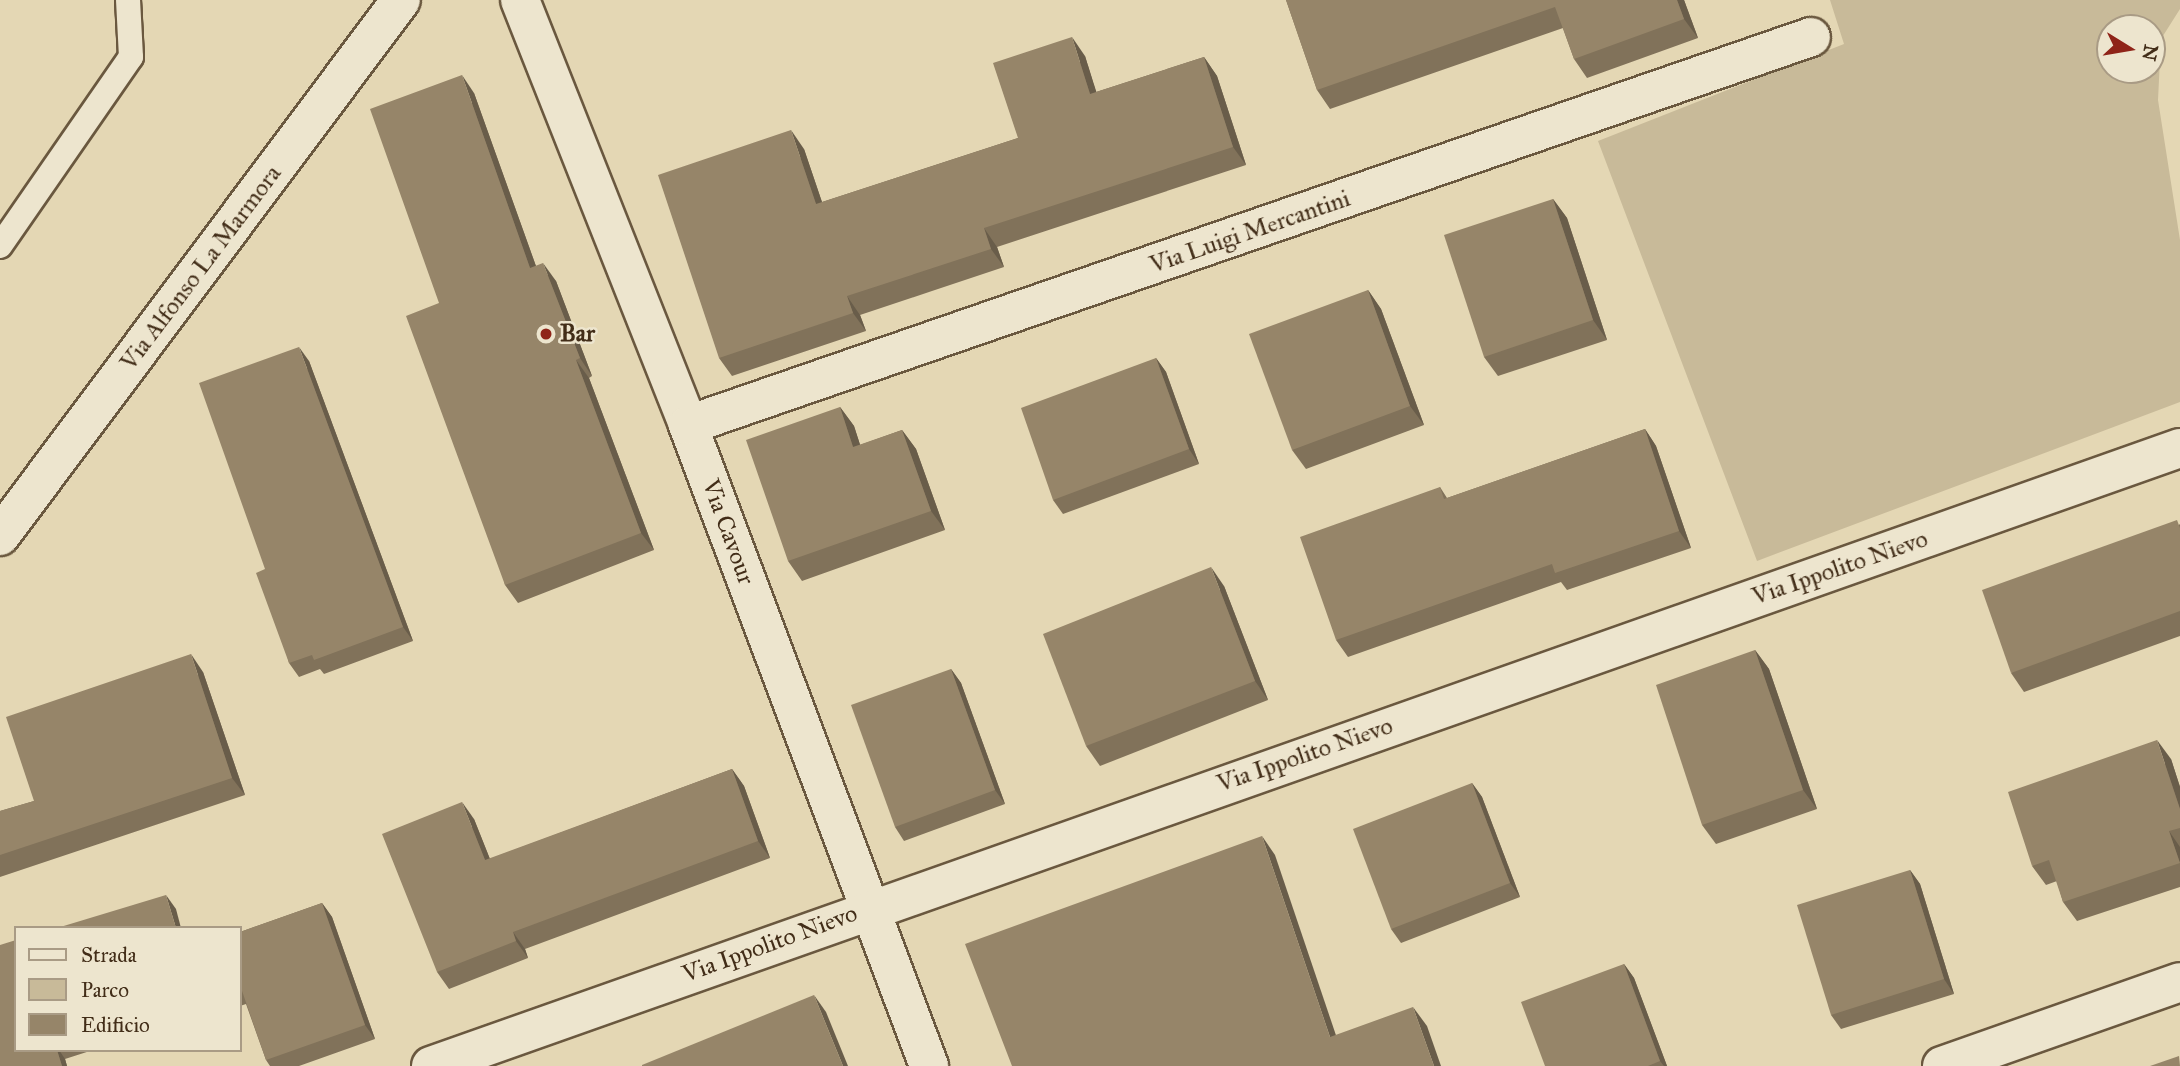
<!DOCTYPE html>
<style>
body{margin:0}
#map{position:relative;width:2180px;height:1066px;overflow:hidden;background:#e4d7b4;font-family:"IM FELL Great Primer",serif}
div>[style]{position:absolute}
.green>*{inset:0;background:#c8ba99}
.roads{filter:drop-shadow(2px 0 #6a583f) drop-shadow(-2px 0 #6a583f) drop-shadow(0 2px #6a583f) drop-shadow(0 -2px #6a583f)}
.service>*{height:24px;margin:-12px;padding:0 12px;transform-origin:12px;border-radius:12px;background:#ede5ce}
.minor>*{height:38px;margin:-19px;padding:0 19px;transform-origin:19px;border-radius:19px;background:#ede5ce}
.tertiary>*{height:38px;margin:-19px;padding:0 19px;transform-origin:19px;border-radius:19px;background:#ede5ce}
.wall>*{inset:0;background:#81725a}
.shaded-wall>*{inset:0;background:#695d4a}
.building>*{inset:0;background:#968569}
.dots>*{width:19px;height:19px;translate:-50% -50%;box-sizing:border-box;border:4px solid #ede5ce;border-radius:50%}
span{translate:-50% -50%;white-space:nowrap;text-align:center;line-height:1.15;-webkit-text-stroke:5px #ede5ce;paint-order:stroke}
.street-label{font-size:24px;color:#422d18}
.poi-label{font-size:24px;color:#422d18;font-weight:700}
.left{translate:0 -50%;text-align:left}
.legend{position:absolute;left:14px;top:926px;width:228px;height:126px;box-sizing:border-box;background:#ede5ce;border:2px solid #a99b85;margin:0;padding:9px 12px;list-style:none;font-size:21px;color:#422d18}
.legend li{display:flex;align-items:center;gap:14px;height:35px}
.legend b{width:35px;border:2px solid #a99b85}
.north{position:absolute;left:2096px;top:14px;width:70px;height:70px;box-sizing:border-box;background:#ede5ce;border:2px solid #a99b85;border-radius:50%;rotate:101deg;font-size:19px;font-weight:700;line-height:28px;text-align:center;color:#422d18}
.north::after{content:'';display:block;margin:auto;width:24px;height:32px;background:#8f2418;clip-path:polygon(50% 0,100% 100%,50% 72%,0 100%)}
</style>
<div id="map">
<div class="green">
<div style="clip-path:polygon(evenodd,1830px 0,2180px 0,2180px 9px,2161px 39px,2158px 100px,2180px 240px,2180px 402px,1757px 561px,1598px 141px,1844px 44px,1830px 0,2110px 28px,2152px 28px,2152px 70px,2110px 70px,2110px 28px)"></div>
</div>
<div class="roads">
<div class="service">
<div style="left:0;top:246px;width:230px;rotate:-55.3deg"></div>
<div style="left:131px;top:57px;width:57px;rotate:-93deg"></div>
</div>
<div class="minor">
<div style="left:520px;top:0;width:457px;rotate:68.4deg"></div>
<div style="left:688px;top:425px;width:685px;rotate:69.39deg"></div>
<div style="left:688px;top:425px;width:1188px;rotate:-19.06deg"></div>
<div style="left:431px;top:1066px;width:1855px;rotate:-19.46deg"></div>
<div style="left:1942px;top:1066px;width:252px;rotate:-19.4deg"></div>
</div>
<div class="tertiary">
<div style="left:0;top:536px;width:669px;rotate:-53.2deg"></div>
</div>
</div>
<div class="wall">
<div style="clip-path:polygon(1286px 0,1684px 0,1698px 38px,1587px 78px,1574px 59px,1563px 28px,1330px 109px,1317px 90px)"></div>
<div style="clip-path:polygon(1085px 56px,1096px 92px,1204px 57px,1217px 76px,1246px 165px,997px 247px,1004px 267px,860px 315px,866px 331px,732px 376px,719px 358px,804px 149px,822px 202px,1018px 138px)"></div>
<div style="clip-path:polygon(474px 93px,536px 266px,556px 281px,592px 376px,589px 378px,654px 550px,518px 603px,505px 585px,439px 303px)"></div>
<div style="clip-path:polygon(1553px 199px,1567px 218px,1607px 340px,1498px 376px,1484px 357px)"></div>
<div style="clip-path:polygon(1368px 290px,1381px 309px,1424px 425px,1306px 469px,1292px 450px)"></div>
<div style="clip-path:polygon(1156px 358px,1166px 372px,1199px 464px,1063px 514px,1053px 500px)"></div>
<div style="clip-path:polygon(309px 361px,413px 641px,324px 674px,320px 669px,299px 677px,289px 663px,265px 569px)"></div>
<div style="clip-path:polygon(840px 407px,854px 426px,860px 445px,902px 430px,916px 449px,945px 530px,802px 581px,788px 561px)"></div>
<div style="clip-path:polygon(1645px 429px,1656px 446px,1691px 548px,1567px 590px,1561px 582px,1348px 657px,1336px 640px,1440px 487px,1447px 498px)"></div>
<div style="clip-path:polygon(2180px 524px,2180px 636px,2024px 692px,2011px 673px)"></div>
<div style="clip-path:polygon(1224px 586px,1268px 700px,1100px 766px,1086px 746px)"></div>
<div style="clip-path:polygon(1755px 650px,1769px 669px,1817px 809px,1716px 844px,1702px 825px)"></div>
<div style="clip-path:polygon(951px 669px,961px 683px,1005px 804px,904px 841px,895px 827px)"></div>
<div style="clip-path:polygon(203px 672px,245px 795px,0 877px,0 811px,34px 801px)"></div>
<div style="clip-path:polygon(2171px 759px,2180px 787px,2180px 887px,2077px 921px,2063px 902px,2057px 881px,2046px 885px,2032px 866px)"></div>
<div style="clip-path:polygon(732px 769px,744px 786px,770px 858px,525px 949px,528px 958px,449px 989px,437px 972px,474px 819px,490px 859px)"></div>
<div style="clip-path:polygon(1472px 783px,1482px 797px,1520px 897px,1401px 943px,1391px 929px)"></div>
<div style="clip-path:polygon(1910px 870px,1920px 884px,1954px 994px,1841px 1029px,1831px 1015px)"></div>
<div style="clip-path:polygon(322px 903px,332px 917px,375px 1039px,299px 1066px,270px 1066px,266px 1060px,246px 1004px,240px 1006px,240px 932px)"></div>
<div style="clip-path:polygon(1624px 964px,1634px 978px,1667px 1066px,1545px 1066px)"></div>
<div style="clip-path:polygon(16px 1050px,93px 1050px,65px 1059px,67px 1066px,0 1066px)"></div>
</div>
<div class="shaded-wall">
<div style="clip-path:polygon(1677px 0,1684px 0,1698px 38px,1684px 19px)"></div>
<div style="clip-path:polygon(1072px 37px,1085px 56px,1103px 113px,1090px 94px)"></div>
<div style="clip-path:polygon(1204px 57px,1217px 76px,1246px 165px,1233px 147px)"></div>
<div style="clip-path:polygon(462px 75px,474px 93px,543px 286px,530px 268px)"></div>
<div style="clip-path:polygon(791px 130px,804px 149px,829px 223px,816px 204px)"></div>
<div style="clip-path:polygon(1553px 199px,1567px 218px,1607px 340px,1593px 320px)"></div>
<div style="clip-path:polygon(984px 228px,997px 247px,1004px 267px,991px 249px)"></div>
<div style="clip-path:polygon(543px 263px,556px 281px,592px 376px,580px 358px)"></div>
<div style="clip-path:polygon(1368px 290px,1381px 309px,1424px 425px,1410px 406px)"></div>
<div style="clip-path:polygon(847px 296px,860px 315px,866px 331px,853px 313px)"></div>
<div style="clip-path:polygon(299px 347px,309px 361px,413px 641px,403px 627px)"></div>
<div style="clip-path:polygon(1156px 358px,1166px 372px,1199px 464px,1189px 449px)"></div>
<div style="clip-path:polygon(576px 360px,589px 378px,654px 550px,641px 533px)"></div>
<div style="clip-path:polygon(840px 407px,854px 426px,867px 466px,853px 447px)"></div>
<div style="clip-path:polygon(1645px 429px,1656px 446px,1691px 548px,1679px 531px)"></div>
<div style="clip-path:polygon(902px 430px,916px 449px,945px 530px,931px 511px)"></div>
<div style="clip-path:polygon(1211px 567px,1224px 586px,1268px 700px,1255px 681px)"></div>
<div style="clip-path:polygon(1755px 650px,1769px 669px,1817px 809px,1803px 790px)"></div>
<div style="clip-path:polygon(191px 654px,203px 672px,245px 795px,232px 778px)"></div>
<div style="clip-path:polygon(951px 669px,961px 683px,1005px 804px,995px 790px)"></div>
<div style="clip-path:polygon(2157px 740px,2171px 759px,2180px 787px,2180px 809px)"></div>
<div style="clip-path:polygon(732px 769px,744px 786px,770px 858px,758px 841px)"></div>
<div style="clip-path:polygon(1472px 783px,1482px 797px,1520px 897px,1510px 883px)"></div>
<div style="clip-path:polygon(462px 802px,474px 819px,497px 877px,485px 860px)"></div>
<div style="clip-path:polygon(2169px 831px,2180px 847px,2180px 863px)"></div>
<div style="clip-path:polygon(1262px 836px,1275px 855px,1343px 1056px,1330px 1037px)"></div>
<div style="clip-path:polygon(1910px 870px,1920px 884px,1954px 994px,1944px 979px)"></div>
<div style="clip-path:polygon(166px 895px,176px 909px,181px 928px,176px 928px)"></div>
<div style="clip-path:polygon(322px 903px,332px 917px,375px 1039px,365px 1025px)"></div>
<div style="clip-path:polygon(513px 932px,525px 949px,528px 958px,516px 941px)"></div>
<div style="clip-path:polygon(1624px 964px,1634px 978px,1667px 1066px,1664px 1066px,1660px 1061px)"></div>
<div style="clip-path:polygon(814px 995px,826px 1012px,848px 1066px,843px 1066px)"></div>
<div style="clip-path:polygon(1413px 1007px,1427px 1026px,1441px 1066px,1434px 1066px)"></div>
<div style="clip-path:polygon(57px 1050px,59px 1050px,65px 1059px,67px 1066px,62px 1066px)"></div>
</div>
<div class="building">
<div style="clip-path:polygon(1286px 0,1677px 0,1684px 19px,1574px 59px,1555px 7px,1317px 90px)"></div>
<div style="clip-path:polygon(1072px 37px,1090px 94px,1204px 57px,1233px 147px,984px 228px,991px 249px,847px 296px,853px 313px,719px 358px,658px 175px,791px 130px,816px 204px,1018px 138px,993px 63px)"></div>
<div style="clip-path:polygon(462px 75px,530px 268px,543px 263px,580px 358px,576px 360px,641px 533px,505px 585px,406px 316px,439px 303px,370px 109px)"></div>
<div style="clip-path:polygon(1553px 199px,1593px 320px,1484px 357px,1444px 235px)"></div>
<div style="clip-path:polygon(1368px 290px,1410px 406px,1292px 450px,1249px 334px)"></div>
<div style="clip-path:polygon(299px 347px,403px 627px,314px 660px,312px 655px,289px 663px,256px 573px,265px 569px,199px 383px)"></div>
<div style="clip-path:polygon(1156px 358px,1189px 449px,1053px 500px,1021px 408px)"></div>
<div style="clip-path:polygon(840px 407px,853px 447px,902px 430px,931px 511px,788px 561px,746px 440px)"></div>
<div style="clip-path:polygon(1645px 429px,1679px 531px,1555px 573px,1552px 564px,1336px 640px,1300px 537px,1440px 487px,1444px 499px)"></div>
<div style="clip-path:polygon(2177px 520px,2180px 528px,2180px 611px,2011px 673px,1982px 590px)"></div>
<div style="clip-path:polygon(1211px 567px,1255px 681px,1086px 746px,1043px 634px)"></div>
<div style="clip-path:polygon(1755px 650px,1803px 790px,1702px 825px,1656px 685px)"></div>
<div style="clip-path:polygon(191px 654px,232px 778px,0 855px,0 811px,34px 801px,6px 717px)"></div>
<div style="clip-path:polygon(951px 669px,995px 790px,895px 827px,851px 705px)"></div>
<div style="clip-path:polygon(2157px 740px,2180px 809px,2180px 828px,2169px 831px,2180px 863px,2063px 902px,2049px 860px,2032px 866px,2008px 792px)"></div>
<div style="clip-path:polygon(732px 769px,758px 841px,513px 932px,516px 941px,437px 972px,382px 834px,462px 802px,485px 860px)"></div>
<div style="clip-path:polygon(1472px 783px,1510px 883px,1391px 929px,1353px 829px)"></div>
<div style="clip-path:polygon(1262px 836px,1330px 1037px,1413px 1007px,1434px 1066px,1012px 1066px,965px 944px)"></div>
<div style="clip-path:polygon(1910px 870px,1944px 979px,1831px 1015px,1797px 905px)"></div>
<div style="clip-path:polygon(166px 895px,176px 928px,57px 928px)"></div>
<div style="clip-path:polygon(322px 903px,365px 1025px,266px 1060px,241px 988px,240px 988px,240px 932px)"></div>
<div style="clip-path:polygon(16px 940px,16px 1050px,57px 1050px,62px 1066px,0 1066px,0 945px)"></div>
<div style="clip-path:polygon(1624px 964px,1660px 1061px,1648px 1066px,1545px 1066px,1521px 1002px)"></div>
<div style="clip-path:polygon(814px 995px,843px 1066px,642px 1066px,642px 1065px)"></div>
<div style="clip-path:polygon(2179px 1056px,2180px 1066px,2150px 1066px)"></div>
</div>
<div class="dots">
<div style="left:546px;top:334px;background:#8f2418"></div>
</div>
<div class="street-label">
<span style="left:1250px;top:232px;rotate:-19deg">Via Luigi Mercantini</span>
<span style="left:201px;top:268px;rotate:-53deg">Via Alfonso La Marmora</span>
<span style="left:728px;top:532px;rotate:70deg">Via Cavour</span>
<span style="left:1840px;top:568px;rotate:-19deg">Via Ippolito Nievo</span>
<span style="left:1305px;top:755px;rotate:-19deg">Via Ippolito Nievo</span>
<span style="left:770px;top:944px;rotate:-20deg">Via Ippolito Nievo</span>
</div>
<div class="poi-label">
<span class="left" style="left:560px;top:334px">Bar</span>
</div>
<ul class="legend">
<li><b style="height:9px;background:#ede5ce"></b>Strada</li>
<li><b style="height:19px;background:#c8ba99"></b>Parco</li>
<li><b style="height:19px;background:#968569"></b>Edificio</li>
</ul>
<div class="north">N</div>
</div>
